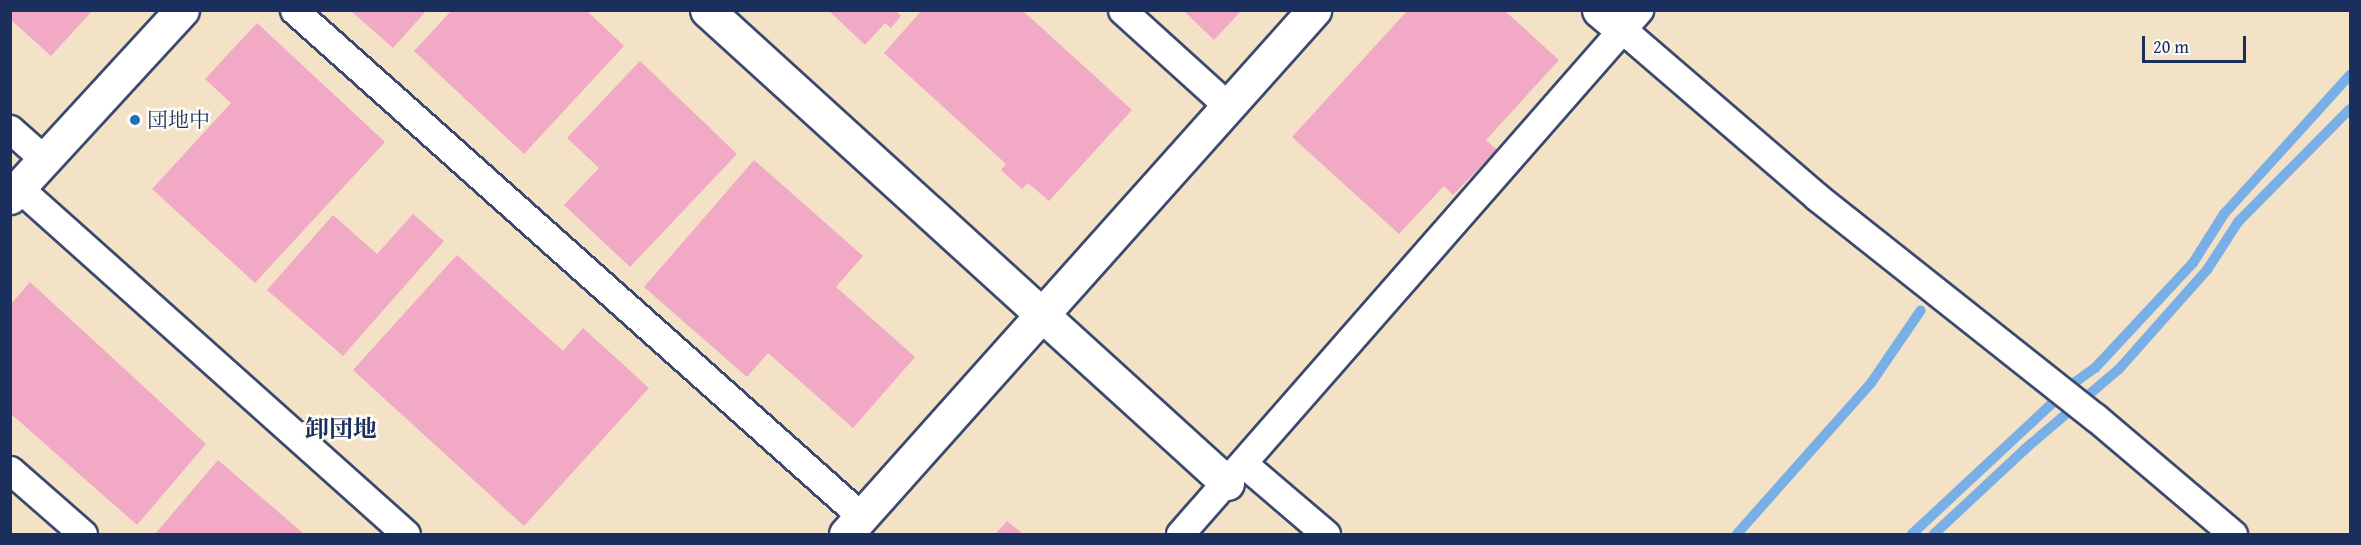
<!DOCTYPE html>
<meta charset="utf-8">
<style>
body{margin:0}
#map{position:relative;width:2361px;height:545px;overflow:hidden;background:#f3e2c6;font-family:"Gentium Book Plus","Noto Serif JP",serif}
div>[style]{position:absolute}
.stream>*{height:10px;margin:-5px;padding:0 5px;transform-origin:5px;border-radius:5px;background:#79afe7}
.building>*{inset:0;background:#f1a9c6}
.roads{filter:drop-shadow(2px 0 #3b4a6e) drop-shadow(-2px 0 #3b4a6e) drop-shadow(0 2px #3b4a6e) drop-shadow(0 -2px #3b4a6e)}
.minor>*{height:27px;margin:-13.5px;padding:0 13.5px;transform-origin:13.5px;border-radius:13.5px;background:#fff}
.tertiary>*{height:33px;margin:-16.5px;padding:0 16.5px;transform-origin:16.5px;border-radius:16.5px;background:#fff}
.dots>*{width:16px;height:16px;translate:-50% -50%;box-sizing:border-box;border:3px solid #fdfcf7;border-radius:50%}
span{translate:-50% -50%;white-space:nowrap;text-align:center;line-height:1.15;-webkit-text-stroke:5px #fdfcf7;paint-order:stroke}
.poi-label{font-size:21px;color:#1b2f5e}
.left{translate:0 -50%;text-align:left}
.quarter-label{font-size:24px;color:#1b2f5e;font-weight:700}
.frame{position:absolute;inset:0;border:12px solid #1b2f5e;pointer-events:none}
.scale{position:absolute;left:2142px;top:36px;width:104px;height:27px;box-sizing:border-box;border:3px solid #1b2f5e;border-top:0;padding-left:8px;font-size:18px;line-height:21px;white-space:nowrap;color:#1b2f5e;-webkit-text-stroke:4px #fdfcf7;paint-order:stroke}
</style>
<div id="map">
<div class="stream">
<div style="left:1737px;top:534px;width:202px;rotate:-48.4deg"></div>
<div style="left:1871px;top:383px;width:88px;rotate:-55.6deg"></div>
<div style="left:1912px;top:534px;width:221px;rotate:-43deg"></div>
<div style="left:2074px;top:383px;width:26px;rotate:-36deg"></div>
<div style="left:2095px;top:368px;width:144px;rotate:-47deg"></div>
<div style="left:2193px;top:263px;width:58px;rotate:-57.7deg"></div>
<div style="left:2224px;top:214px;width:188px;rotate:-47.8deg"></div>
<div style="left:1934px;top:534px;width:125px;rotate:-43deg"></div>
<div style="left:2025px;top:449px;width:123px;rotate:-40.4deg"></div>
<div style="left:2119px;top:369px;width:132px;rotate:-48.4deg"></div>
<div style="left:2207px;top:270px;width:57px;rotate:-57.1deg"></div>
<div style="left:2238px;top:222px;width:159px;rotate:-45.3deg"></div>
</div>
<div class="building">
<div style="clip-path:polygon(10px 10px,93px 10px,51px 56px,10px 19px)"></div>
<div style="clip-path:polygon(350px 10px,427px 10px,393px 48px)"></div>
<div style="clip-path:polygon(452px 10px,586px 10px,624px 46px,524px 154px,414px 51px)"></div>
<div style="clip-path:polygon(828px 10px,895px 10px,901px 16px,891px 28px,885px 23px,865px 45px)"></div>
<div style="clip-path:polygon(922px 10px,1022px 10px,1132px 110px,1049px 201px,1028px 183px,1022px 189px,1001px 170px,1006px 164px,884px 53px)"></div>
<div style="clip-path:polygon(1183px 10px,1242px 10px,1214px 40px)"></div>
<div style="clip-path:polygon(1408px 10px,1504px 10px,1559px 60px,1486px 140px,1497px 150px,1453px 195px,1444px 186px,1399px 234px,1292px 137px)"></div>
<div style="clip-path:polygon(257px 23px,385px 142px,255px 283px,152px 189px,231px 103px,205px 79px)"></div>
<div style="clip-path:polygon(640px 61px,737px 154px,630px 267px,564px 205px,599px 168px,567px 138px)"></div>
<div style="clip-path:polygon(754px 160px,863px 256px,836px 287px,915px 357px,853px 428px,768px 353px,747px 377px,644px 287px)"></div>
<div style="clip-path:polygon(413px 214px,444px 241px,343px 356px,267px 290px,333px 215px,377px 254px)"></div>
<div style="clip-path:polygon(457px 255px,563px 351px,583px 328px,649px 388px,524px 526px,353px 370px)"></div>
<div style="clip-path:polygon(30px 282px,206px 444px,137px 525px,10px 413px,10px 305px)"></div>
<div style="clip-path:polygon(218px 460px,304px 534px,155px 534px)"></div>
<div style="clip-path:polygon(1007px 521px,1023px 534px,995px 534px)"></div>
</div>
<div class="roads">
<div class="minor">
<div style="left:294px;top:10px;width:761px;rotate:41.75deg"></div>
<div style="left:1122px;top:10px;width:144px;rotate:42.2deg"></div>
<div style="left:1622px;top:29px;width:257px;rotate:40.7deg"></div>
<div style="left:1817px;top:197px;width:355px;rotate:38.4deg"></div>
<div style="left:2095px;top:417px;width:181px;rotate:40.3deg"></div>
<div style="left:10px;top:129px;width:48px;rotate:41.6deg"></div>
<div style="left:19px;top:188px;width:519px;rotate:41.8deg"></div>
<div style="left:1244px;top:464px;width:108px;rotate:40.5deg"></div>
<div style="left:10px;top:470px;width:97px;rotate:41.2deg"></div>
<div style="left:1180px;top:534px;width:697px;rotate:-48.78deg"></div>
</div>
<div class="tertiary">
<div style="left:707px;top:10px;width:703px;rotate:42.29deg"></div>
<div style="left:1599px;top:10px;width:30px;rotate:40deg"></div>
<div style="left:10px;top:197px;width:254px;rotate:-47.4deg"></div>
<div style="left:846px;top:534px;width:703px;rotate:-48.23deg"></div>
</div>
</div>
<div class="dots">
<div style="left:135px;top:120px;background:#1f6fb2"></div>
</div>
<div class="poi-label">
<span class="left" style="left:147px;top:120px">団地中</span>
</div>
<div class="quarter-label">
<span style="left:341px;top:429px">卸団地</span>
</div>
<div class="frame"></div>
<div class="scale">20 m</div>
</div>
